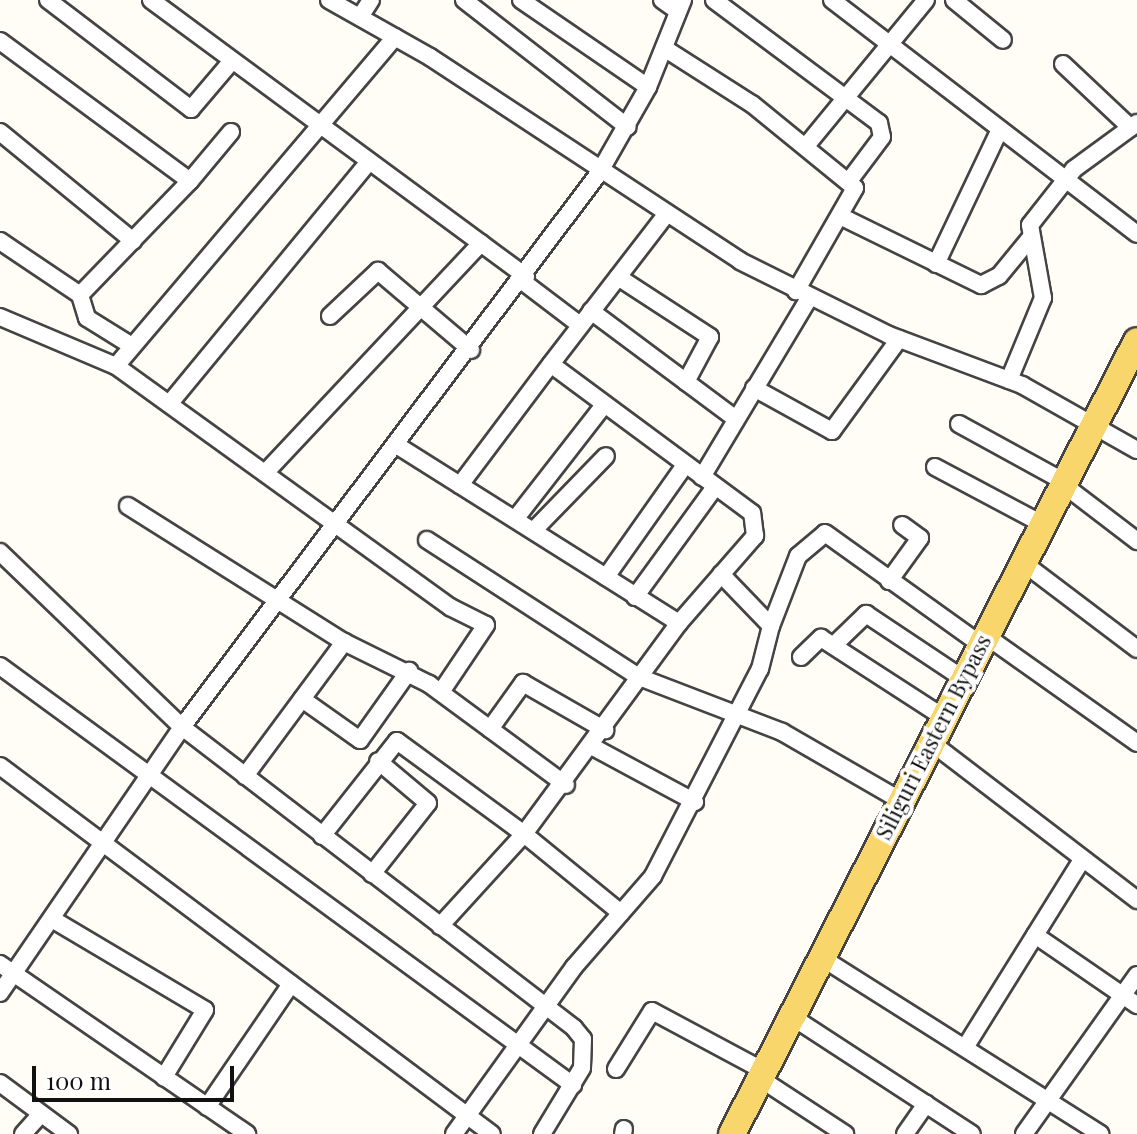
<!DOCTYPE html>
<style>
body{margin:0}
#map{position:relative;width:1137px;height:1134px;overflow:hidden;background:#fffdf5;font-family:"Playfair Display",serif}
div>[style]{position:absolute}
.roads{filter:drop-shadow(2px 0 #444) drop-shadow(-2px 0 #444) drop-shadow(0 2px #444) drop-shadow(0 -2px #444)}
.street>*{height:16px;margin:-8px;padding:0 8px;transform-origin:8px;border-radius:8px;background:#fff}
.primary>*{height:26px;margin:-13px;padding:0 13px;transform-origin:13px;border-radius:13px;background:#f9d66b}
span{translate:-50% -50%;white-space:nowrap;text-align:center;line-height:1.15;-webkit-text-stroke:8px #fff;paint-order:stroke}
.street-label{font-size:22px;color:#111}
.scale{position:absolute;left:32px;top:1066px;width:202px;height:36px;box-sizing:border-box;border:4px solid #111;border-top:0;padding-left:10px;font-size:24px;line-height:28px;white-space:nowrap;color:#111;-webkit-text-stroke:6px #fff;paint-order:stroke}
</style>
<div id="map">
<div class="roads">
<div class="street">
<div style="left:48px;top:0;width:180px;rotate:37.3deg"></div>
<div style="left:191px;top:109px;width:62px;rotate:-49.6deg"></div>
<div style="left:151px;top:0;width:466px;rotate:36.4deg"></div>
<div style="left:329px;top:0;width:116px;rotate:29.4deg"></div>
<div style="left:430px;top:57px;width:371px;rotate:33.3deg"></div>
<div style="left:740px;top:261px;width:166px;rotate:26.4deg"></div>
<div style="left:889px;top:335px;width:142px;rotate:20.6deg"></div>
<div style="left:1022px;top:385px;width:132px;rotate:29.5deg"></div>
<div style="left:464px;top:0;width:207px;rotate:37.8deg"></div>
<div style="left:521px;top:0;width:154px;rotate:34.4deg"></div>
<div style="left:662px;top:0;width:19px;rotate:35deg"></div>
<div style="left:714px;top:0;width:206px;rotate:36.7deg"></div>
<div style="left:879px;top:123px;width:14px;rotate:78deg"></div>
<div style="left:882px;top:137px;width:55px;rotate:126.9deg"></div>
<div style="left:832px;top:0;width:384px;rotate:37.5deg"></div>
<div style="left:954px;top:0;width:63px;rotate:39.2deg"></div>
<div style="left:360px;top:17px;width:20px;rotate:-57deg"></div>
<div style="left:395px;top:37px;width:431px;rotate:130.3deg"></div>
<div style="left:116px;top:366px;width:412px;rotate:35.8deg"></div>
<div style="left:450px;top:607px;width:40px;rotate:26.6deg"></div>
<div style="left:486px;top:625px;width:81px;rotate:123.9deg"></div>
<div style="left:0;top:41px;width:236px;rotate:36.4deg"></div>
<div style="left:190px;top:181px;width:158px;rotate:134deg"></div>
<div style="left:664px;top:48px;width:104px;rotate:32.5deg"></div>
<div style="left:752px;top:104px;width:133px;rotate:39.2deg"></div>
<div style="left:855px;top:188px;width:119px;rotate:119.8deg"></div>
<div style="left:1063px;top:64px;width:93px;rotate:43.3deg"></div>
<div style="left:0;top:132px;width:172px;rotate:39.3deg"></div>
<div style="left:806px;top:146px;width:189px;rotate:-50.6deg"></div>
<div style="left:190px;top:181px;width:64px;rotate:-50.1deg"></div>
<div style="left:842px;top:217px;width:155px;rotate:26.1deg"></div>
<div style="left:981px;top:285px;width:20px;rotate:-27deg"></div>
<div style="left:999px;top:276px;width:50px;rotate:-50.6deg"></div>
<div style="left:0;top:241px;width:97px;rotate:34deg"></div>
<div style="left:80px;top:295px;width:24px;rotate:73deg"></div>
<div style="left:87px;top:318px;width:53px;rotate:31.9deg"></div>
<div style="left:936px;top:264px;width:149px;rotate:-64.6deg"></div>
<div style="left:618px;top:277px;width:110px;rotate:33.1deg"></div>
<div style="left:710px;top:337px;width:51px;rotate:118.1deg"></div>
<div style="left:522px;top:281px;width:73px;rotate:37.2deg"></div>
<div style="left:591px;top:311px;width:181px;rotate:36.7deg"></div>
<div style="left:330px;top:316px;width:66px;rotate:-43.2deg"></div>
<div style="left:378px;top:271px;width:122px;rotate:40.3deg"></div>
<div style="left:0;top:317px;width:126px;rotate:22.9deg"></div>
<div style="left:1009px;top:380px;width:89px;rotate:-67.5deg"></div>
<div style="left:1043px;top:298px;width:74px;rotate:-100.1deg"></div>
<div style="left:1030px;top:225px;width:71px;rotate:-51.8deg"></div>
<div style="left:1074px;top:169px;width:78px;rotate:-36.1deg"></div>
<div style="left:754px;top:388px;width:89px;rotate:28.9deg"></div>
<div style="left:832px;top:431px;width:114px;rotate:-53.9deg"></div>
<div style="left:170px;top:403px;width:313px;rotate:-50.5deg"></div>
<div style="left:959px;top:424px;width:119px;rotate:28.7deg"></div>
<div style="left:398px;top:446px;width:332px;rotate:32.2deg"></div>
<div style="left:935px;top:467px;width:121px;rotate:28deg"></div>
<div style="left:266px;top:472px;width:314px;rotate:-46.8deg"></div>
<div style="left:702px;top:477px;width:209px;rotate:-59.1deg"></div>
<div style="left:460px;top:485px;width:151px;rotate:-53.1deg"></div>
<div style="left:1073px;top:492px;width:81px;rotate:37.4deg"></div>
<div style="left:128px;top:506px;width:255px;rotate:32.2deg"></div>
<div style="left:344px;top:642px;width:95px;rotate:26.3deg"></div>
<div style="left:429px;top:684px;width:170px;rotate:36.4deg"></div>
<div style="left:516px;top:518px;width:143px;rotate:-52.1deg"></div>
<div style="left:534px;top:530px;width:103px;rotate:-45.8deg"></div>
<div style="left:427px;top:540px;width:252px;rotate:32.9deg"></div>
<div style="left:639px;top:677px;width:153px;rotate:21deg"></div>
<div style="left:782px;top:732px;width:136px;rotate:30deg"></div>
<div style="left:0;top:552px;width:252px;rotate:43.9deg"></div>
<div style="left:182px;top:727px;width:494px;rotate:37.5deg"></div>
<div style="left:574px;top:1028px;width:14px;rotate:51deg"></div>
<div style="left:583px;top:1039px;width:29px;rotate:92deg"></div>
<div style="left:582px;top:1068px;width:77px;rotate:121.2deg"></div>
<div style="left:1034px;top:571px;width:129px;rotate:37.1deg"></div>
<div style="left:606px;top:577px;width:137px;rotate:-54.8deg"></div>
<div style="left:889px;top:581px;width:53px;rotate:-54.2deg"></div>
<div style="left:920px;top:538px;width:22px;rotate:-144deg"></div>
<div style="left:635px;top:597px;width:136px;rotate:-54deg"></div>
<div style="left:771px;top:626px;width:75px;rotate:-68.9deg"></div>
<div style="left:798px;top:556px;width:35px;rotate:-40deg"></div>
<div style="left:825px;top:533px;width:191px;rotate:35.6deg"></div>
<div style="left:996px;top:643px;width:173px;rotate:35.3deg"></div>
<div style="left:834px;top:645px;width:45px;rotate:-44.1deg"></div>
<div style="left:866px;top:614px;width:118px;rotate:33.6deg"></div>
<div style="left:801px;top:657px;width:28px;rotate:-44deg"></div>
<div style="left:821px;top:638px;width:145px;rotate:32.9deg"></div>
<div style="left:0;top:666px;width:710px;rotate:36.18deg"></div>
<div style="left:302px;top:699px;width:71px;rotate:35.3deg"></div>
<div style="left:360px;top:740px;width:85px;rotate:-54.6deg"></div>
<div style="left:490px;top:729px;width:57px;rotate:-54.3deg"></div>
<div style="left:523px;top:683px;width:95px;rotate:29.8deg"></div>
<div style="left:593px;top:747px;width:116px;rotate:28.3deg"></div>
<div style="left:941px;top:750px;width:247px;rotate:37.4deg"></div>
<div style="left:0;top:766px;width:614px;rotate:36.8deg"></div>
<div style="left:245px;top:776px;width:167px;rotate:-53.5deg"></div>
<div style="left:322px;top:836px;width:121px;rotate:-51.7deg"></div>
<div style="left:397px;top:741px;width:157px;rotate:36.2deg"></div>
<div style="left:524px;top:834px;width:262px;rotate:-53.7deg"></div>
<div style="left:679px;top:623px;width:116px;rotate:-48.9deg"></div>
<div style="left:755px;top:536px;width:23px;rotate:-97deg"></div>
<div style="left:752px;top:513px;width:250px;rotate:-143.5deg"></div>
<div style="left:551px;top:364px;width:187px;rotate:-52.4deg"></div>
<div style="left:372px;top:874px;width:90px;rotate:-51.7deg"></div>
<div style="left:428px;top:803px;width:65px;rotate:-140deg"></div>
<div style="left:52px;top:919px;width:178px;rotate:30.7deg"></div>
<div style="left:205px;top:1010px;width:79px;rotate:121.5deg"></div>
<div style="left:440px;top:926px;width:125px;rotate:-47.6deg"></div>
<div style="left:524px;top:834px;width:125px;rotate:39.2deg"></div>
<div style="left:1035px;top:935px;width:124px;rotate:34.5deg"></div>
<div style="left:830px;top:963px;width:320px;rotate:32.3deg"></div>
<div style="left:0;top:964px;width:300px;rotate:34.5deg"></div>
<div style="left:0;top:993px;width:322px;rotate:-55.6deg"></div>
<div style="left:182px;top:727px;width:693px;rotate:-53.03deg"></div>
<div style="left:599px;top:173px;width:99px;rotate:-60.3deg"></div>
<div style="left:648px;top:87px;width:94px;rotate:-68.1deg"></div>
<div style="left:800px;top:1022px;width:205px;rotate:33.1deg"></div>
<div style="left:966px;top:1046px;width:218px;rotate:-58.1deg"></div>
<div style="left:616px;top:1069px;width:68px;rotate:-58.2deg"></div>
<div style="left:652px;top:1011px;width:125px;rotate:28.2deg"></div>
<div style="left:0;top:1083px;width:86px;rotate:36.5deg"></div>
<div style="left:770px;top:1085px;width:90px;rotate:33.2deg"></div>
<div style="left:207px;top:1107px;width:149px;rotate:-55.7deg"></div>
<div style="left:23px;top:1134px;width:27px;rotate:-48deg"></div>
<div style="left:454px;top:1134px;width:206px;rotate:-54.3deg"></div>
<div style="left:574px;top:967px;width:121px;rotate:-49deg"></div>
<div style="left:653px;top:876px;width:233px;rotate:-62.7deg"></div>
<div style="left:760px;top:669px;width:44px;rotate:-75.7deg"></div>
<div style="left:771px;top:626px;width:72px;rotate:-133.9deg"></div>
<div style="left:623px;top:1134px;width:5px;rotate:-79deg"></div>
<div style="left:905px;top:1134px;width:37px;rotate:-55deg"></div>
<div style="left:1024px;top:1134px;width:195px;rotate:-54.6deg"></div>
</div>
<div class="primary">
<div style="left:732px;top:1134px;width:890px;rotate:-62.95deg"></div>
</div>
</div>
<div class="street-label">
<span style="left:933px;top:737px;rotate:-63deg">Siliguri Eastern Bypass</span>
</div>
<div class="scale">100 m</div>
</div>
